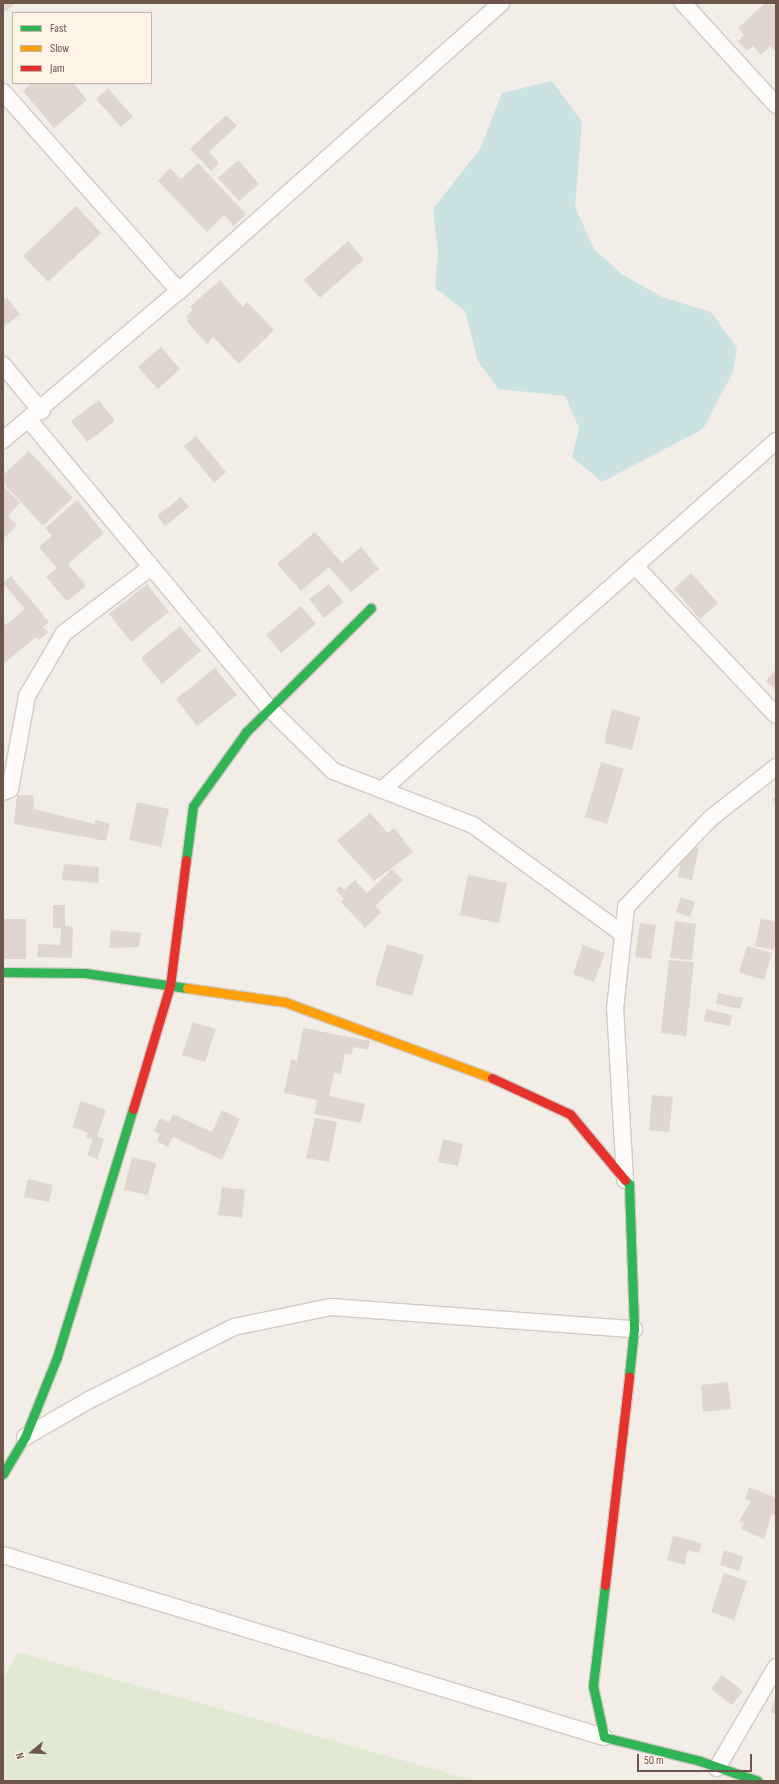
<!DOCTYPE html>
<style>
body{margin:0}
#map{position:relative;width:779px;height:1784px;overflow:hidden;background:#f3ede7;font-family:"Sofia Sans Condensed",sans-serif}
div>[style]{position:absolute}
.green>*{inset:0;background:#e1e9d2}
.water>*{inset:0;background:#cae2e2}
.building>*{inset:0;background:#dfd6cf}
.roads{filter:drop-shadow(1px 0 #d2cac4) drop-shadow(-1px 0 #d2cac4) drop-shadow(0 1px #d2cac4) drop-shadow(0 -1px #d2cac4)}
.street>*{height:16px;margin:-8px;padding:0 8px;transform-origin:8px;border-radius:8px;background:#fdfcfb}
.fast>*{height:9px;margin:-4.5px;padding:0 4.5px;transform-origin:4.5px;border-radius:4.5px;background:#30b455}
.slow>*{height:9px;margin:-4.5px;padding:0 4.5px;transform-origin:4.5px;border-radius:4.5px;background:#ff9f0a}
.jam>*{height:9px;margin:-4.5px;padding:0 4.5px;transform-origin:4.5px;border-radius:4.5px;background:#e5322d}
span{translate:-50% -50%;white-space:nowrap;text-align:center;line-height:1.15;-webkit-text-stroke:3.5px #fdf3e6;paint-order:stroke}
.frame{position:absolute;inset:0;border:4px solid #6e554a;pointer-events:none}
.legend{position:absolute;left:12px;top:12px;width:140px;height:72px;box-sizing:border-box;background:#fdf3e6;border:1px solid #c4b4a8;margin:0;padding:5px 7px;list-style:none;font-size:12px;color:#6e554a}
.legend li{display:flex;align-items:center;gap:8px;height:20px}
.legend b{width:20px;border:1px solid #c4b4a8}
.north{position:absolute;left:12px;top:1732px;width:40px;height:40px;-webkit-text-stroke:3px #fdf3e6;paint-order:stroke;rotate:252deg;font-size:11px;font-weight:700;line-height:16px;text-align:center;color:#6e554a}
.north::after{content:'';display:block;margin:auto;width:14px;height:18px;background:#6e554a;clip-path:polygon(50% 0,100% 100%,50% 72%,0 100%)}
.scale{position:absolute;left:637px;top:1754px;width:115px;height:18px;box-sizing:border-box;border:2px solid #6e554a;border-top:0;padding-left:5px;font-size:12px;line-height:14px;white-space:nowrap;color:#6e554a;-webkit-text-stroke:3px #fdf3e6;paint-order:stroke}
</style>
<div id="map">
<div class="green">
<div style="clip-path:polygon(18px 1652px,476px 1781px,3px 1781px,3px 1679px)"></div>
</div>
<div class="water">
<div style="clip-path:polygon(552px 81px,582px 122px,575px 207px,594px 249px,623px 275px,662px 297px,711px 312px,737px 348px,733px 372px,703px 429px,602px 482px,572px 457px,579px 428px,565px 396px,498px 389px,478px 361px,465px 311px,435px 288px,438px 253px,433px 209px,480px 149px,502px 93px)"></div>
</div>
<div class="building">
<div style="clip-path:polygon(3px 3px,15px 3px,5px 12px)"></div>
<div style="clip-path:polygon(765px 3px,776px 6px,776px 52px,770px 46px,761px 55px,753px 46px,747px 51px,738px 41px,744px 35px,738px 28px)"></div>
<div style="clip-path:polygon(32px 83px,73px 83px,87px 100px,54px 128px,23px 91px)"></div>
<div style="clip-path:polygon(108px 88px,133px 117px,121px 127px,96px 99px)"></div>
<div style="clip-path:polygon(226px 115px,237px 126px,209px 152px,219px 163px,211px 171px,190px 149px)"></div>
<div style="clip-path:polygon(238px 160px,259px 184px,239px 201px,218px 178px)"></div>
<div style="clip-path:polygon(198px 163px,246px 214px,234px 226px,224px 215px,207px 232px,158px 181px,170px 168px,181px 179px)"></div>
<div style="clip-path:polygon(76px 206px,101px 233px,48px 282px,23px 256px)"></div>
<div style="clip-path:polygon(348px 241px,364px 259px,320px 298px,304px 280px)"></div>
<div style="clip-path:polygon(220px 280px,243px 307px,247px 302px,274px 330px,239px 364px,213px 337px,207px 344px,188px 323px,187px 316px,193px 310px,190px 307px)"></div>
<div style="clip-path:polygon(7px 298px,20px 314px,3px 327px,3px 301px)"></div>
<div style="clip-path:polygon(161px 347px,180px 369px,158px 389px,138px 367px)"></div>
<div style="clip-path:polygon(99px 400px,115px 421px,87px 442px,71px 421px)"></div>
<div style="clip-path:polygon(196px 436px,226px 472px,214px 483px,184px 446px)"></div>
<div style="clip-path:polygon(29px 451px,73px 498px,43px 526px,3px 483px,3px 475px)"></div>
<div style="clip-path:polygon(3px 485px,20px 503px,8px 516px,17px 525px,3px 539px)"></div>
<div style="clip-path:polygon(181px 497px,189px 507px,165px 526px,157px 516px)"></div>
<div style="clip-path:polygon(77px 500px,104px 533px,68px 564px,86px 586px,67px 601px,46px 577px,57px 568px,39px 547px,52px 536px,45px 528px)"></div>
<div style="clip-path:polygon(315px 532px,342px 563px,361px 547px,379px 569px,351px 592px,329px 567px,301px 591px,277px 564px)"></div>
<div style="clip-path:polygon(691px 573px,718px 603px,700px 619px,674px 589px)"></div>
<div style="clip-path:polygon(11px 576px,49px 622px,43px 627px,48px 632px,39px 640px,36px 637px,3px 664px,3px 621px,6px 625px,25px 609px,3px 583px)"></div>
<div style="clip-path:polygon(147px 584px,169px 612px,131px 642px,109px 614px)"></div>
<div style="clip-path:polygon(329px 584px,343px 602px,324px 618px,309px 599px)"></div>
<div style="clip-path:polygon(301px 606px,316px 624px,281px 653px,266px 635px)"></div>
<div style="clip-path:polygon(180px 626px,201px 651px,162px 684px,141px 658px)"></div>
<div style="clip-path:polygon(215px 668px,237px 695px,197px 726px,176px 699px)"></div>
<div style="clip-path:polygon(776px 669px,776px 690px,766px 681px)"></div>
<div style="clip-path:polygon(612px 709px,640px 717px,632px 750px,604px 743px)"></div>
<div style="clip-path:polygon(601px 762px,624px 769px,607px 824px,585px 817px)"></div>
<div style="clip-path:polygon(17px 795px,33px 795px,34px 809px,95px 824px,95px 820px,110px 823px,106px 841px,14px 824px)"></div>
<div style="clip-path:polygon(776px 796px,776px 805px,772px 799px)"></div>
<div style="clip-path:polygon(137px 802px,169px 809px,161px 847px,129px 840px)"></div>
<div style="clip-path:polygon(370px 813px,388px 833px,394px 828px,413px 852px,374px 881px,337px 841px)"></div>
<div style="clip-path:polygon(685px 845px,699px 848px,692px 880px,678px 877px)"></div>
<div style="clip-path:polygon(64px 864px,99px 867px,98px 883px,62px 880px)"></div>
<div style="clip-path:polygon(392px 869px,403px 880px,375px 906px,381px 912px,365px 928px,341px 902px,344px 899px,336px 890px,340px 886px,344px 890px,355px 880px,367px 893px)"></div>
<div style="clip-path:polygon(468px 875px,507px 883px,499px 923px,460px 915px)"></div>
<div style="clip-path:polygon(681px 897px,695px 902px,690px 917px,676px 912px)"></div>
<div style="clip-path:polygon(53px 905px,65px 905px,65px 926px,73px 927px,72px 958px,37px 957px,38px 944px,60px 945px,61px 928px,53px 928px)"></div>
<div style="clip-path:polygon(761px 918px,776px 922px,774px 950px,755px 946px)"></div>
<div style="clip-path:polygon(3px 919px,26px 919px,26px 959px,3px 959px)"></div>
<div style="clip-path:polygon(675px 921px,696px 924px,692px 960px,670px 958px)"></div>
<div style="clip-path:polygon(640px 923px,656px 925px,651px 959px,635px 957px)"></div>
<div style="clip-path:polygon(111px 930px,141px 933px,139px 947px,109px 948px)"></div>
<div style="clip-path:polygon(387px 944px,424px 955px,412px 996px,375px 985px)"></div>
<div style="clip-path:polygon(583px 945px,605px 953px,594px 982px,573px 974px)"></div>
<div style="clip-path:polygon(747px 946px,772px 953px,764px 980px,739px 972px)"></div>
<div style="clip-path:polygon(669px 960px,694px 962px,686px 1036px,661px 1033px)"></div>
<div style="clip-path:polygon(718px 993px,743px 998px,740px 1009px,716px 1004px)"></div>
<div style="clip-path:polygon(706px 1009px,732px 1015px,730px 1026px,704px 1021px)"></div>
<div style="clip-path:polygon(193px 1022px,216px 1029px,205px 1062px,182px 1055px)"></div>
<div style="clip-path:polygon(303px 1028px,370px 1041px,368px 1050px,353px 1047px,352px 1055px,345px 1054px,341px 1074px,334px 1073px,329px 1096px,365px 1104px,361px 1123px,314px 1114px,317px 1100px,284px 1093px,291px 1059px,297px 1061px)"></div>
<div style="clip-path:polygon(652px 1095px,673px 1097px,669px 1132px,649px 1130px)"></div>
<div style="clip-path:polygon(81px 1101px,106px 1110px,97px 1136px,104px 1139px,97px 1159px,87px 1155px,93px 1140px,86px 1137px,88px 1133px,72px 1127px)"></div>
<div style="clip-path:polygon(222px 1110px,240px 1119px,222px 1160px,173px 1137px,168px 1147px,157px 1141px,160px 1134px,154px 1131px,160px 1118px,169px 1122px,173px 1114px,212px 1132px)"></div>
<div style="clip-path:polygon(315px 1118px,337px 1122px,329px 1162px,306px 1158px)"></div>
<div style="clip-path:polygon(443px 1139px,463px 1144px,458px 1166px,438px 1162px)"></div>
<div style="clip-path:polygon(132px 1157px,156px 1163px,148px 1195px,124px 1190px)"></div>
<div style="clip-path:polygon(28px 1179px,53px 1185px,49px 1202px,24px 1197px)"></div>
<div style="clip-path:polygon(222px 1187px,245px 1190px,242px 1218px,218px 1215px)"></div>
<div style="clip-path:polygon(728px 1382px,731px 1409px,703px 1412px,701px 1385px)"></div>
<div style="clip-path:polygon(749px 1487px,776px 1498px,776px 1516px,772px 1514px,764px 1539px,741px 1529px,744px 1523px,739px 1521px,751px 1501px,745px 1499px)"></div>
<div style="clip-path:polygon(673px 1536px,702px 1543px,699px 1553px,688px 1550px,685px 1565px,667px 1560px)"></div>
<div style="clip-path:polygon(724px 1550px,743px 1557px,739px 1571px,720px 1565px)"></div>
<div style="clip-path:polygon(724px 1573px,747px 1581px,734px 1620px,711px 1612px)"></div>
<div style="clip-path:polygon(722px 1675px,743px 1691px,732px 1705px,711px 1689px)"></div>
<div style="clip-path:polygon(776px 1695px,776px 1714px,770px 1712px)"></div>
</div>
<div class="roads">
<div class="street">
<div style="left:683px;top:3px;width:138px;rotate:47.6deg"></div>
<div style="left:3px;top:92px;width:266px;rotate:48.5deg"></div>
<div style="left:3px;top:365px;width:60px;rotate:50.4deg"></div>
<div style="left:29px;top:420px;width:376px;rotate:50.2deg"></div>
<div style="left:270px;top:709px;width:88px;rotate:44.5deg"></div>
<div style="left:333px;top:771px;width:150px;rotate:21.1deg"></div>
<div style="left:473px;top:825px;width:185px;rotate:36deg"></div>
<div style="left:3px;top:440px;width:231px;rotate:-40.3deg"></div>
<div style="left:179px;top:291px;width:432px;rotate:-41.8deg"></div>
<div style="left:635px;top:566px;width:205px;rotate:46.6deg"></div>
<div style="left:383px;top:789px;width:525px;rotate:-41.52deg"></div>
<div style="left:3px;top:792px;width:8px;rotate:-23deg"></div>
<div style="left:10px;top:789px;width:95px;rotate:-79.6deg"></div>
<div style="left:27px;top:696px;width:73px;rotate:-59.6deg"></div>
<div style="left:64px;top:633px;width:109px;rotate:-37.2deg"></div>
<div style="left:625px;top:1180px;width:171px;rotate:-93.3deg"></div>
<div style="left:615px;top:1009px;width:103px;rotate:-83.8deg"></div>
<div style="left:626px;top:907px;width:123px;rotate:-46.3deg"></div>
<div style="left:711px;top:818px;width:83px;rotate:-38.1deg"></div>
<div style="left:25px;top:1437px;width:74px;rotate:-30deg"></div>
<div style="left:89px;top:1400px;width:162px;rotate:-26.7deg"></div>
<div style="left:234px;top:1327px;width:99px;rotate:-11.7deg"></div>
<div style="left:331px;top:1307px;width:304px;rotate:4.2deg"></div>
<div style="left:3px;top:1555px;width:628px;rotate:16.85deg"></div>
<div style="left:717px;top:1768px;width:117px;rotate:-59.7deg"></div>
</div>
<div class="fast">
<div style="left:186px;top:860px;width:54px;rotate:-82.6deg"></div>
<div style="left:193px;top:806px;width:91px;rotate:-54.4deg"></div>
<div style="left:246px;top:732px;width:176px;rotate:-44.8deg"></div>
<div style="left:3px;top:972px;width:82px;rotate:0.7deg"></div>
<div style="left:85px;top:973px;width:103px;rotate:8.4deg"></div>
<div style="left:625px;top:1180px;width:6px;rotate:45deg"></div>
<div style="left:629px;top:1184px;width:145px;rotate:88deg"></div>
<div style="left:634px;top:1329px;width:47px;rotate:96.1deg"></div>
<div style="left:3px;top:1474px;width:43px;rotate:-59.3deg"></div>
<div style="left:25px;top:1437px;width:86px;rotate:-68.2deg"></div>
<div style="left:57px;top:1357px;width:259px;rotate:-73deg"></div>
<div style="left:605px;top:1585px;width:102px;rotate:96.8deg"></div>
<div style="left:593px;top:1686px;width:52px;rotate:77.8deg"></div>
<div style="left:604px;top:1737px;width:99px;rotate:14deg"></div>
<div style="left:700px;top:1761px;width:61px;rotate:19deg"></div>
</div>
<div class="slow">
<div style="left:187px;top:988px;width:99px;rotate:8.1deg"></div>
<div style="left:285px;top:1002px;width:221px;rotate:20.2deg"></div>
</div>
<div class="jam">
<div style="left:492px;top:1078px;width:86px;rotate:24.8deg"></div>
<div style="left:570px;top:1114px;width:86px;rotate:50.2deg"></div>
<div style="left:133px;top:1109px;width:128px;rotate:-73.3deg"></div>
<div style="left:170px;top:986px;width:127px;rotate:-82.8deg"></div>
<div style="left:605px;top:1585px;width:210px;rotate:-83.4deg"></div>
</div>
</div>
<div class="frame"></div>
<ul class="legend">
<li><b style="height:5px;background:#30b455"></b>Fast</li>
<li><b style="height:5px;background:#ff9f0a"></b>Slow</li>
<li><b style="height:5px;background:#e5322d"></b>Jam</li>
</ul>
<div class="north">N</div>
<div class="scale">50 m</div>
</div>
